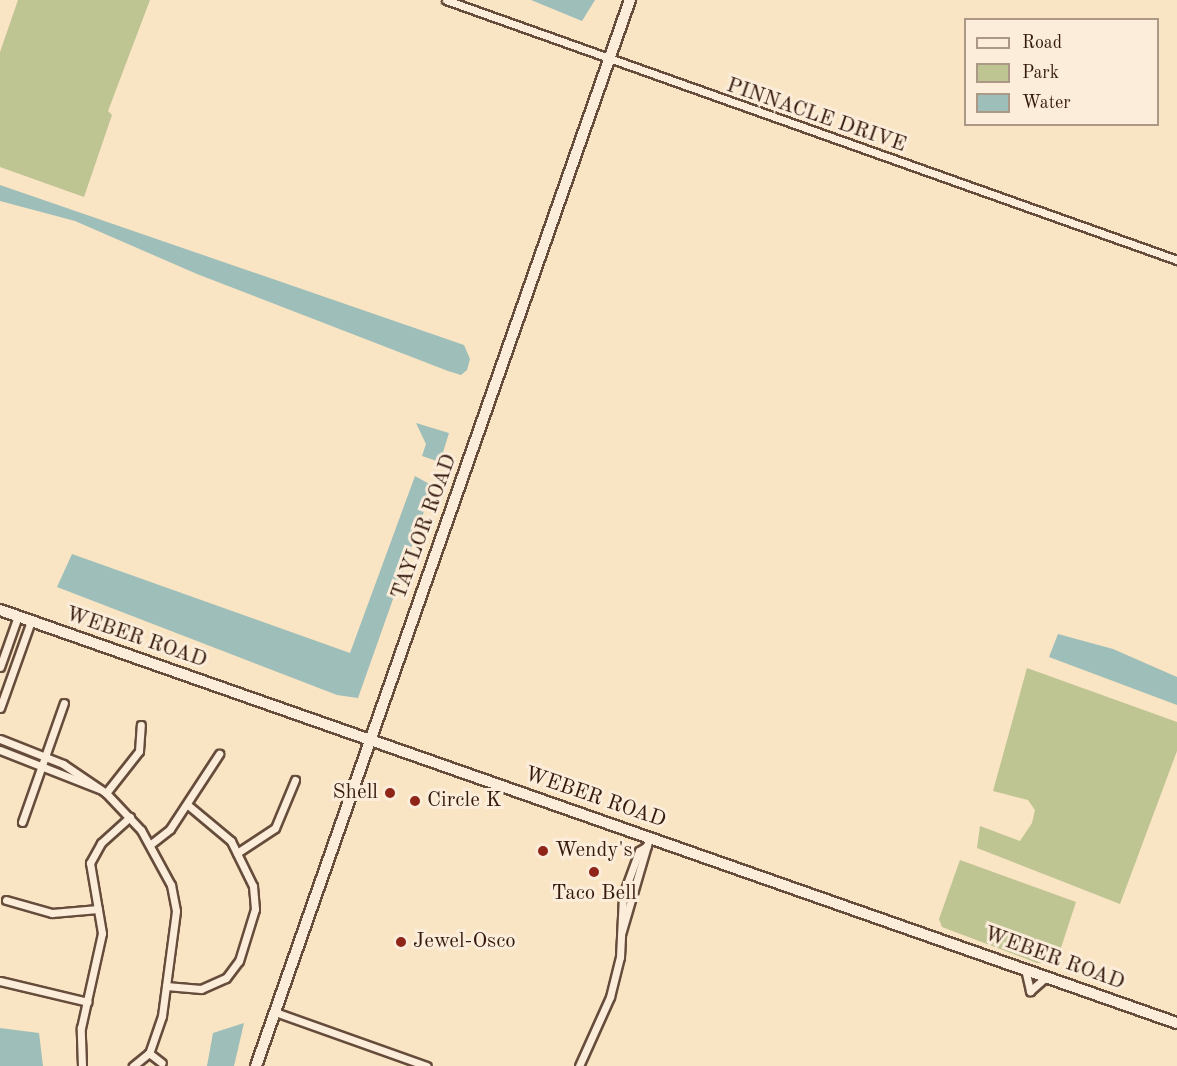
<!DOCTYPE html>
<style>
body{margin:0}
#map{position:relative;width:1177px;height:1066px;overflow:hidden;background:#f9e4c4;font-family:"Old Standard TT",serif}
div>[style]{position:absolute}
.green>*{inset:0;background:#bfc493}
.water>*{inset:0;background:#9ebeb9}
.roads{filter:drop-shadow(2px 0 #664c3b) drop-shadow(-2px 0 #664c3b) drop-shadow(0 2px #664c3b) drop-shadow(0 -2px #664c3b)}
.street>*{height:7px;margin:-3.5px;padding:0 3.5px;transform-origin:3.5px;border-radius:3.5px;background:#fbedd9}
.secondary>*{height:10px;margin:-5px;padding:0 5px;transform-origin:5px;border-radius:5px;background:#fbedd9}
.dots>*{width:16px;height:16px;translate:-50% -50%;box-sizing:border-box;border:3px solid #fbedd9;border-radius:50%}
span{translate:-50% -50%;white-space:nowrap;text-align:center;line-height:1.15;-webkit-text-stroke:6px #fbedd9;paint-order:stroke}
.street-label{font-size:21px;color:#35190d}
.poi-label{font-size:21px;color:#35190d}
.right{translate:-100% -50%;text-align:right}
.left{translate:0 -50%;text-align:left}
.legend{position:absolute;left:964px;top:18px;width:195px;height:108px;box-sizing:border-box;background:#fbedd9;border:2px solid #ac9887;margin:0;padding:8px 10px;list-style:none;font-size:18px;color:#35190d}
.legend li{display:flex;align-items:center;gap:12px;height:30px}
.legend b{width:30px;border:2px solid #ac9887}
</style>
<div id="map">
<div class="green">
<div style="clip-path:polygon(18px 0,150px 0,108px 111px,112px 115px,84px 197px,0 167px,0 52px)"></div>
<div style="clip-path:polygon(1027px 668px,1177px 722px,1177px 751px,1120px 904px,977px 848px,980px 826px,1020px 841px,1032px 823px,1035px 810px,1028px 800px,993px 791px)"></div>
<div style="clip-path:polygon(960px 860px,1076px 902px,1056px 963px,1037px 963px,942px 927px,939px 919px)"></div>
</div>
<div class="water">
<div style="clip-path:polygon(531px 0,595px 0,582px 21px)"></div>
<div style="clip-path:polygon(0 185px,464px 345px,470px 359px,467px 370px,461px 375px,448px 371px,197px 274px,75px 221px,0 201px)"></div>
<div style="clip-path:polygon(416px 423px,449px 433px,440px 462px,422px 456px,426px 444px)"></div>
<div style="clip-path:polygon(415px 476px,433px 486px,358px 698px,337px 695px,57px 587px,72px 554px,350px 653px)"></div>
<div style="clip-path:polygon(1058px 634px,1113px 649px,1177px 677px,1177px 705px,1049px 657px)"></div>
<div style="clip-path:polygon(244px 1023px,234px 1066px,207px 1066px,213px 1033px)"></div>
<div style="clip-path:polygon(0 1028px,39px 1033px,43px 1066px,0 1066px)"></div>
</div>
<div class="roads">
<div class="street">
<div style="left:446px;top:0;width:776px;rotate:19.58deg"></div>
<div style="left:0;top:667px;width:54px;rotate:-70.6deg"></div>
<div style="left:0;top:708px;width:92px;rotate:-70.4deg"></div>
<div style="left:0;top:739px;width:68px;rotate:21.6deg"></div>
<div style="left:63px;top:764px;width:52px;rotate:34deg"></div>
<div style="left:106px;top:793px;width:51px;rotate:46.6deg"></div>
<div style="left:141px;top:830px;width:63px;rotate:61.4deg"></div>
<div style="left:171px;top:885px;width:26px;rotate:79deg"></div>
<div style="left:176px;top:911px;width:106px;rotate:97.6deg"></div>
<div style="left:162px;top:1016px;width:39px;rotate:109deg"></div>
<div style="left:149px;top:1053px;width:21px;rotate:141deg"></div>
<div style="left:0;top:750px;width:106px;rotate:21.5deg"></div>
<div style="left:106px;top:793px;width:53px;rotate:-51.8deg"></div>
<div style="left:139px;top:751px;width:26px;rotate:-86deg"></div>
<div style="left:22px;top:822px;width:126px;rotate:-70.6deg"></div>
<div style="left:151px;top:844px;width:24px;rotate:-38deg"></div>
<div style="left:170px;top:829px;width:90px;rotate:-56.8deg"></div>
<div style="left:237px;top:853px;width:45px;rotate:-33.3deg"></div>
<div style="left:275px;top:828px;width:52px;rotate:-67.4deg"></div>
<div style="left:6px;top:900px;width:48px;rotate:15.8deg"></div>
<div style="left:52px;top:913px;width:46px;rotate:-5deg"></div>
<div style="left:622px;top:931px;width:93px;rotate:-73.7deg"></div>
<div style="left:1025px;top:969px;width:23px;rotate:77deg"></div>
<div style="left:1030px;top:991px;width:21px;rotate:-41deg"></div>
<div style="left:0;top:981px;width:90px;rotate:13.4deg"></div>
<div style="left:166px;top:986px;width:35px;rotate:5deg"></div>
<div style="left:201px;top:989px;width:27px;rotate:-24deg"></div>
<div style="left:226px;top:978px;width:21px;rotate:-53deg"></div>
<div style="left:239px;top:961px;width:54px;rotate:-72.9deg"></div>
<div style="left:255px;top:909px;width:23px;rotate:-95deg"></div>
<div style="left:253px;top:886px;width:50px;rotate:-116.1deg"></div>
<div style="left:231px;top:841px;width:56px;rotate:-140.1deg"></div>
<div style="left:275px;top:1012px;width:161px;rotate:19.6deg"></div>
<div style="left:149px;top:1053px;width:16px;rotate:38deg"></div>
<div style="left:82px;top:1066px;width:38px;rotate:-92deg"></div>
<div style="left:81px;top:1028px;width:97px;rotate:-77.5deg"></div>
<div style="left:102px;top:933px;width:71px;rotate:-99.7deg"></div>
<div style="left:90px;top:863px;width:23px;rotate:-61deg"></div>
<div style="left:101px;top:843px;width:39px;rotate:-42deg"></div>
<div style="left:579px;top:1066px;width:76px;rotate:-65.8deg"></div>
<div style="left:610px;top:997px;width:41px;rotate:-76deg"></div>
<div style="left:620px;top:957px;width:62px;rotate:-87.2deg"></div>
<div style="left:623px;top:895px;width:47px;rotate:-70deg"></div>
<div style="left:639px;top:851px;width:9px;rotate:-32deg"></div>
</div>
<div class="secondary">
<div style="left:0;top:610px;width:1247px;rotate:19.34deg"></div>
<div style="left:256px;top:1066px;width:1130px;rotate:-70.67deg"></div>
</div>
</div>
<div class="dots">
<div style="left:390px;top:793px;background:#8f2418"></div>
<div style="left:415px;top:801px;background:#8f2418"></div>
<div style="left:543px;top:851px;background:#8f2418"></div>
<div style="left:594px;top:872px;background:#8f2418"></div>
<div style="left:401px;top:942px;background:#8f2418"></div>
</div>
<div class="street-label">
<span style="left:816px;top:116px;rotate:19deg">PINNACLE DRIVE</span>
<span style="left:425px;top:527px;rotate:-70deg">TAYLOR ROAD</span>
<span style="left:136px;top:638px;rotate:19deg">WEBER ROAD</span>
<span style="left:595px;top:798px;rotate:19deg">WEBER ROAD</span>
<span style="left:1054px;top:959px;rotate:20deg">WEBER ROAD</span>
</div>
<div class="poi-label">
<span class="right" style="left:378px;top:793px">Shell</span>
<span class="left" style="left:427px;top:801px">Circle K</span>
<span class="left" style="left:555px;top:851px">Wendy's</span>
<span style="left:594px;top:894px">Taco Bell</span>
<span class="left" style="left:413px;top:942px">Jewel-Osco</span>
</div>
<ul class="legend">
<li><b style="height:8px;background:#fbedd9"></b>Road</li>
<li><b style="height:16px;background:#bfc493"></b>Park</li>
<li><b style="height:16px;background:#9ebeb9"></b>Water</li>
</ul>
</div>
